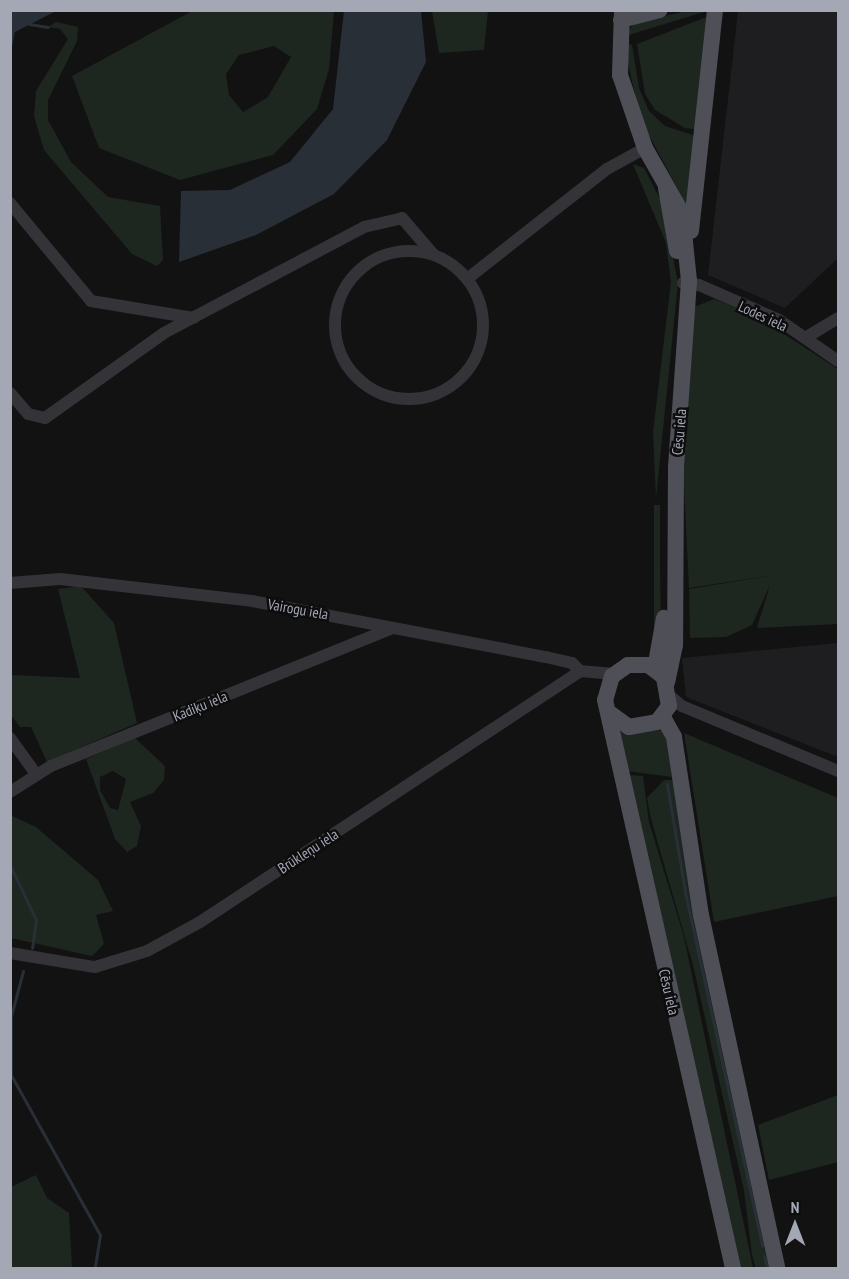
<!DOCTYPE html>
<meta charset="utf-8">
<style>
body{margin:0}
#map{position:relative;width:849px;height:1279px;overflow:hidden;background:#121213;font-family:"PT Sans Narrow",sans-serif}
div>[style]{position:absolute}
.built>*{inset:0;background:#1e1e20}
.green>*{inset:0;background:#1e2620}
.water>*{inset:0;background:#292f37}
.stream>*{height:3px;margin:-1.5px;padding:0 1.5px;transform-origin:1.5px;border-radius:1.5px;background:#292f37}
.minor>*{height:12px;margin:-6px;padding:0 6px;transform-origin:6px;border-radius:6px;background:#333338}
.minor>.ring{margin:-6px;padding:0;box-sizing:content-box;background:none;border:12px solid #333338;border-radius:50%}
.major>*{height:16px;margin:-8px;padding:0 8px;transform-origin:8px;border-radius:8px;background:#4f5057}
span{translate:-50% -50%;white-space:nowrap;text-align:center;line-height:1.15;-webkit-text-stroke:5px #0d0d0e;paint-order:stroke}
.street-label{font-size:15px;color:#a4a7b4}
.frame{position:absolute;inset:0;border:12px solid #a4a7b4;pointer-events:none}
.north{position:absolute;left:765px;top:1195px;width:60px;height:60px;-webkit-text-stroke:4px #0d0d0e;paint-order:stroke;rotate:0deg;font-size:16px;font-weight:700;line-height:24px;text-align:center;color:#a4a7b4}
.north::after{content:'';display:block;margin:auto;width:21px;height:27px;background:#a4a7b4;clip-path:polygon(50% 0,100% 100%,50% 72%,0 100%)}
</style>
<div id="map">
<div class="built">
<div style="clip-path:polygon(738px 11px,838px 11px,838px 258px,785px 308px,708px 275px)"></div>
<div style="clip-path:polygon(838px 643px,838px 757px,686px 697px,682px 658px)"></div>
</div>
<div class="green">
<div style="clip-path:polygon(evenodd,194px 10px,334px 11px,329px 69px,317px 109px,273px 155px,180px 180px,99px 148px,72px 76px,194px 10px,274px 46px,291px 57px,268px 97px,243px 112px,229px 95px,226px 74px,239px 55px,274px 46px)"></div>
<div style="clip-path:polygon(432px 11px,488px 11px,484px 50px,439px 53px)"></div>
<div style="clip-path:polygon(687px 11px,704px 12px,622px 37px,636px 22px)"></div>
<div style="clip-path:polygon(709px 16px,700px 130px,685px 128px,655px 110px,645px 94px,637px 44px)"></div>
<div style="clip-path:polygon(56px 22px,78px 27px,77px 41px,48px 100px,48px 120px,71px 162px,108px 197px,160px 206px,163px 260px,157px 266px,132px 254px,44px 150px,34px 116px,36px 91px,68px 39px,60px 29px,48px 27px)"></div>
<div style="clip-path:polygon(623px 42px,632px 45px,639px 88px,649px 111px,665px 126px,699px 137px,690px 212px,641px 120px)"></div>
<div style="clip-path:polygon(633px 164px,644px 168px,663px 205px,678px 283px,656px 498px,653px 432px,671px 282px,666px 243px)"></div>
<div style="clip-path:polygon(714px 299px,756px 316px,838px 369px,838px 624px,757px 628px,770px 585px,752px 625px,726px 637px,690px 638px,689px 589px,774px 575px,689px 588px,682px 447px,694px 307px)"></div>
<div style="clip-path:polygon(654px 505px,660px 505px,660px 566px,661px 635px,654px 655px)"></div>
<div style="clip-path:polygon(81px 586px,114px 623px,137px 723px,47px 762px,31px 727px,20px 727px,11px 715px,11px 675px,80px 678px,58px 589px)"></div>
<div style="clip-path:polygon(667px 730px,672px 777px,627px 771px,619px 732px)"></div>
<div style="clip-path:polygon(684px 733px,838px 798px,838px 896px,714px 922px)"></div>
<div style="clip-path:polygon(evenodd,135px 738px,165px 766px,164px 780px,153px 793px,130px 802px,141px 826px,137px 846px,127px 852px,115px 839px,86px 759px,135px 738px,113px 771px,126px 779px,118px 810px,110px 808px,100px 790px,100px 777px,113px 771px)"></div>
<div style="clip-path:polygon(628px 775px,643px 776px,649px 822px,684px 937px,753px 1268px,740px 1268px)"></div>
<div style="clip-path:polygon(664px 780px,673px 780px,700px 941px,772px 1268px,756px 1268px,752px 1255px,744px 1191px,694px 969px,651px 819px,647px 798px)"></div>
<div style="clip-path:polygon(10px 815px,36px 827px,98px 880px,113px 911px,96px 915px,104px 944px,92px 956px,11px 938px)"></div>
<div style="clip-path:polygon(838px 1095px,838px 1162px,769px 1180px,758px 1125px)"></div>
<div style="clip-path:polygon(36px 1175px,47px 1198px,69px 1213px,72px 1268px,11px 1268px,11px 1187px)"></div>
</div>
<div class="water">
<div style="clip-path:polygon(11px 10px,56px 10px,56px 11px,15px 32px,11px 51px)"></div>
<div style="clip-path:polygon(344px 11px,421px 11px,426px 62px,387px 140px,334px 194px,256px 235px,179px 262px,181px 191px,230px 190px,290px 162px,333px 109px)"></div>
</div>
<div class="stream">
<div style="left:29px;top:24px;width:19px;rotate:9deg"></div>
<div style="left:667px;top:784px;width:109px;rotate:80.5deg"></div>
<div style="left:685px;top:892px;width:362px;rotate:77.7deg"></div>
<div style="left:10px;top:865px;width:61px;rotate:64.7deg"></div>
<div style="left:36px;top:920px;width:28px;rotate:98deg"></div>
<div style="left:23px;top:971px;width:47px;rotate:104.9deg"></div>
<div style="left:11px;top:1016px;width:59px;rotate:90deg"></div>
<div style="left:11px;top:1075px;width:183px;rotate:60.9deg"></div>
<div style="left:100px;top:1235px;width:33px;rotate:99deg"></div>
<div style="left:764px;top:1256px;width:12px;rotate:76deg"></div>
</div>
<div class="minor">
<div style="left:10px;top:203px;width:127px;rotate:50.4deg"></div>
<div style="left:91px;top:301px;width:104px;rotate:9.4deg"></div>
<div class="ring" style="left:335px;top:251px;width:136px;height:136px"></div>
<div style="left:467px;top:279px;width:178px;rotate:-38.2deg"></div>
<div style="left:607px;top:169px;width:43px;rotate:-28.9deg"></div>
<div style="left:683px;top:283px;width:16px;rotate:7deg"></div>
<div style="left:699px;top:285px;width:87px;rotate:23.6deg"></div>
<div style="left:779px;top:320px;width:72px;rotate:34.8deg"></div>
<div style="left:805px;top:338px;width:39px;rotate:-31deg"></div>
<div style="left:10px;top:393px;width:28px;rotate:49deg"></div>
<div style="left:28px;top:414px;width:17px;rotate:13deg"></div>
<div style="left:45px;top:418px;width:146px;rotate:-35.5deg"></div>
<div style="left:164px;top:333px;width:226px;rotate:-27.9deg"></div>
<div style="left:364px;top:227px;width:39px;rotate:-13deg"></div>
<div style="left:402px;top:218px;width:48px;rotate:49.3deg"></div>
<div style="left:10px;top:583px;width:50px;rotate:-4.6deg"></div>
<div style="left:60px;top:579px;width:193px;rotate:6.5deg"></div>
<div style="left:252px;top:601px;width:299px;rotate:10.8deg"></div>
<div style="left:546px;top:657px;width:27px;rotate:13deg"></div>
<div style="left:572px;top:663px;width:11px;rotate:45deg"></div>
<div style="left:670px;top:696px;width:16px;rotate:40deg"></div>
<div style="left:682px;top:706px;width:169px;rotate:22.6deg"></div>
<div style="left:10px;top:738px;width:44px;rotate:54.2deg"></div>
<div style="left:10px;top:792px;width:49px;rotate:-32.4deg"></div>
<div style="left:51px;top:766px;width:368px;rotate:-22deg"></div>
<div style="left:10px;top:953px;width:86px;rotate:9.4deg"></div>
<div style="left:95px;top:967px;width:54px;rotate:-17.1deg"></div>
<div style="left:147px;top:951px;width:60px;rotate:-28.7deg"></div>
<div style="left:200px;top:922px;width:455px;rotate:-33.4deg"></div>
<div style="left:580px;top:671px;width:34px;rotate:5deg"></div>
</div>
<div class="major">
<div style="left:622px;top:10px;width:65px;rotate:91.8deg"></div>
<div style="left:620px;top:75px;width:77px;rotate:71.1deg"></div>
<div style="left:645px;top:148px;width:75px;rotate:60.4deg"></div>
<div style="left:682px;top:213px;width:68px;rotate:84.1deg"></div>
<div style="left:689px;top:281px;width:188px;rotate:94deg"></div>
<div style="left:676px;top:469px;width:176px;rotate:90.3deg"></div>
<div style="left:675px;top:645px;width:38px;rotate:102deg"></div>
<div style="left:621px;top:20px;width:40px;rotate:-14.4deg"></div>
<div style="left:666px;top:188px;width:64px;rotate:80.1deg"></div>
<div style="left:691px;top:231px;width:222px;rotate:-83.8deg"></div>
<div style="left:655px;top:669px;width:52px;rotate:-80deg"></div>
<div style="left:611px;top:714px;width:22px;rotate:36deg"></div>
<div style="left:629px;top:727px;width:28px;rotate:-10deg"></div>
<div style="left:657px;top:722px;width:20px;rotate:-53deg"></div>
<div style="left:669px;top:706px;width:29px;rotate:-100deg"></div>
<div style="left:664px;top:677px;width:20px;rotate:-143deg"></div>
<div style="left:648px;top:665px;width:20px;rotate:180deg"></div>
<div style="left:628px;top:665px;width:19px;rotate:145deg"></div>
<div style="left:612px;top:676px;width:25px;rotate:106deg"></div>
<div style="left:605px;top:700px;width:582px;rotate:77.3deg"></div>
<div style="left:663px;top:717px;width:23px;rotate:61deg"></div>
<div style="left:674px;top:737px;width:180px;rotate:81.4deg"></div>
<div style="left:701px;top:915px;width:361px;rotate:77.8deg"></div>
</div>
<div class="street-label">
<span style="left:763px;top:316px;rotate:25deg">Lodes iela</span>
<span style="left:679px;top:432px;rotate:-85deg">Cēsu iela</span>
<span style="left:298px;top:609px;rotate:10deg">Vairogu iela</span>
<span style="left:200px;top:706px;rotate:-22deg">Kadiķu iela</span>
<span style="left:308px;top:851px;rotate:-33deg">Brūkleņu iela</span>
<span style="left:669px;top:992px;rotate:77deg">Cēsu iela</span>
</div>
<div class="frame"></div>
<div class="north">N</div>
</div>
